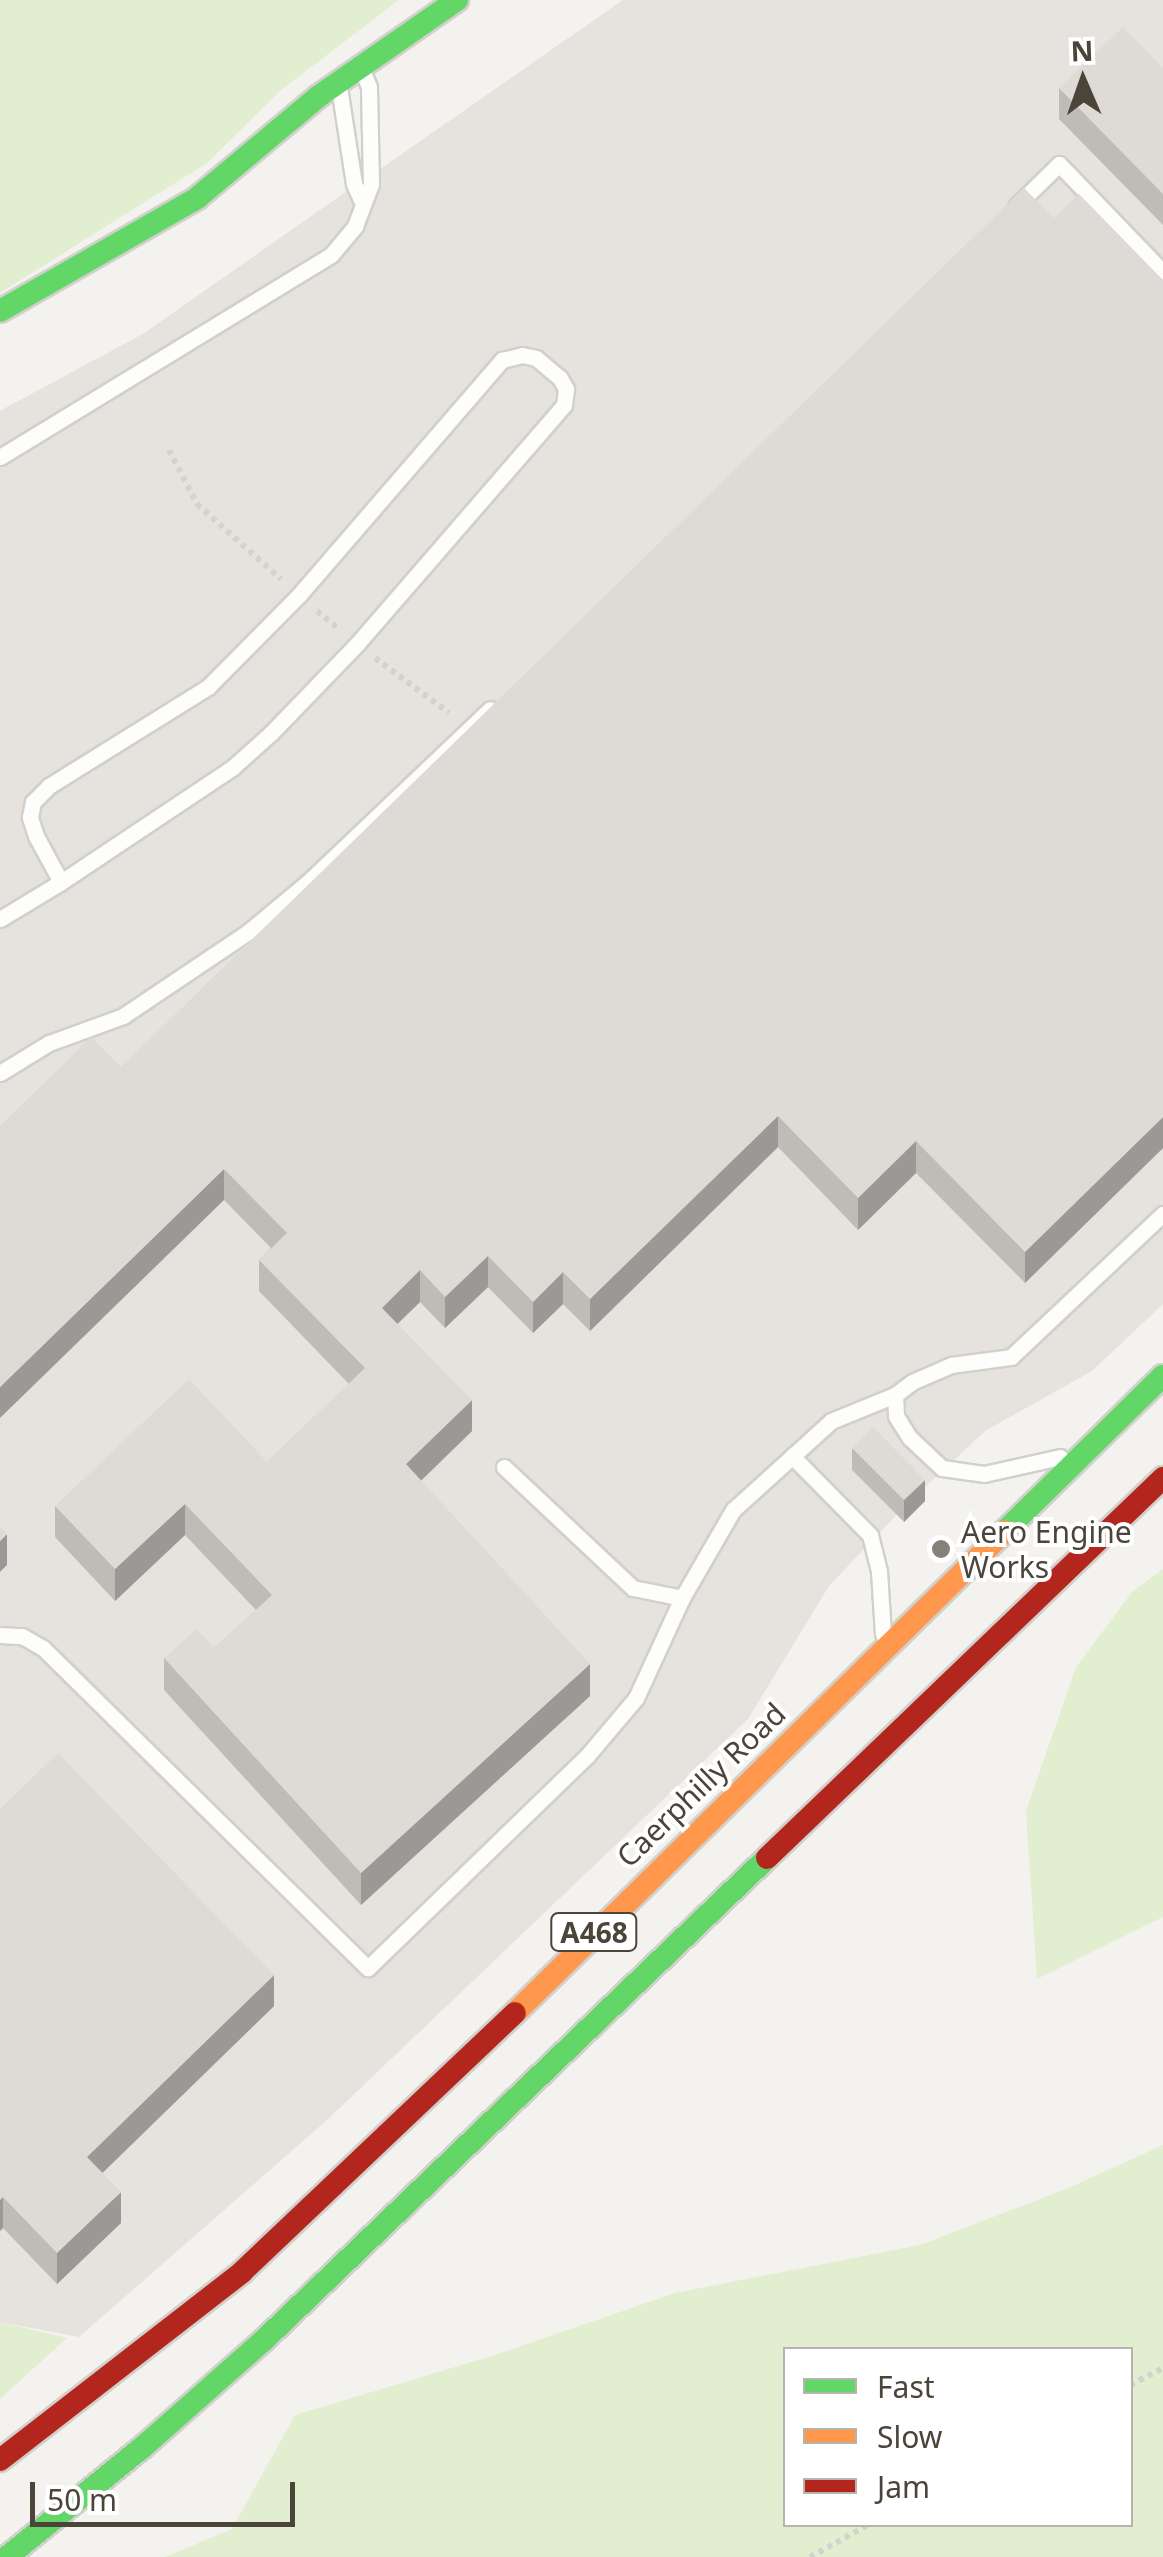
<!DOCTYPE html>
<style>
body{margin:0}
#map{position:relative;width:1163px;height:2557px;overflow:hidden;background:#f4f2ee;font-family:"Noto Sans",sans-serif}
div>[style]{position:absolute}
.industrial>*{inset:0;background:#e6e2de}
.green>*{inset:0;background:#e1eecf}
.parking>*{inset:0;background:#e6e3df}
.path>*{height:6px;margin-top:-3px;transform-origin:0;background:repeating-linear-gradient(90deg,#d3d2cc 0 5px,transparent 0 10px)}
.roads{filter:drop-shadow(2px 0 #d2d0cb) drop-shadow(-2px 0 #d2d0cb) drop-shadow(0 2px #d2d0cb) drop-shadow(0 -2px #d2d0cb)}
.lane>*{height:15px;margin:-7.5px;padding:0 7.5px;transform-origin:7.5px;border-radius:7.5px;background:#fdfdfc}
.fast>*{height:22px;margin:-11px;padding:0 11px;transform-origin:11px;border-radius:11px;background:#63d668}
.slow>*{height:22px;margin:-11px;padding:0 11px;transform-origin:11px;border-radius:11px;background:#ff974d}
.jam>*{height:22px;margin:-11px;padding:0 11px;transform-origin:11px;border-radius:11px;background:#b3261e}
.wall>*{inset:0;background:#bfbcb8}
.shaded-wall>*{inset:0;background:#9b9996}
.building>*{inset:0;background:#dedbd6}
.dots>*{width:28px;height:28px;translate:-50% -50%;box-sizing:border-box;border:5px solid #fff;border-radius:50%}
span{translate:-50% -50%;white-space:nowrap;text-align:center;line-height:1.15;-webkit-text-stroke:8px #fff;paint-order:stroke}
.shield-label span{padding:2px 8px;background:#fff;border:2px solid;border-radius:8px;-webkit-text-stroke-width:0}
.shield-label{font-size:28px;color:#4b4439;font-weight:700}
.poi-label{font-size:30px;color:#4b4439}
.left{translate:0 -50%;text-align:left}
.street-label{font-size:30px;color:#4b4439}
.legend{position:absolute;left:783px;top:2347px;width:350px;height:180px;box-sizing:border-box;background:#fff;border:2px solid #b7b4b0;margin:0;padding:12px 18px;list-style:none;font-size:30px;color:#4b4439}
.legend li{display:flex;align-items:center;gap:20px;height:50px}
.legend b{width:50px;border:2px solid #b7b4b0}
.north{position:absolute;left:1033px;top:30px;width:100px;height:100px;-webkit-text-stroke:8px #fff;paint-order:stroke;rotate:358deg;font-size:28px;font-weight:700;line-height:40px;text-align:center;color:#4b4439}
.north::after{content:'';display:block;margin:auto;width:35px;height:45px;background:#4b4439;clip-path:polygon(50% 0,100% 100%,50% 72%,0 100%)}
.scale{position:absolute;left:30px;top:2482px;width:265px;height:45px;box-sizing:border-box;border:5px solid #4b4439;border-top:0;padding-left:12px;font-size:30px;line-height:35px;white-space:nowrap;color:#4b4439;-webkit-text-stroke:8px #fff;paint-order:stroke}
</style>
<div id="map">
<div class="industrial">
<div style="clip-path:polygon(623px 0,1163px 0,1163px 1304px,1092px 1371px,985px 1431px,904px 1507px,829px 1586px,748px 1719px,327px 2120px,79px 2337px,0 2322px,0 411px,143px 334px)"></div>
</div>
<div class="green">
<div style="clip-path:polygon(0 0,399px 0,281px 90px,207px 163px,0 293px)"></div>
<div style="clip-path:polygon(1163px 1569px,1163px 1917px,1037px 1979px,1026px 1811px,1076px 1667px,1132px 1592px)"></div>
<div style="clip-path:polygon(evenodd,1163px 2145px,1163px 2557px,165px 2557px,232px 2529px,295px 2415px,495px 2355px,675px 2293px,920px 2245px,1066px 2189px,1163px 2145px,786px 2350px,1130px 2350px,1130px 2524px,786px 2524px,786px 2350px)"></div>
<div style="clip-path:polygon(0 2322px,67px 2338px,0 2399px)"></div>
</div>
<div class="parking">
<div style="clip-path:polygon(364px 179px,343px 406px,0 621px,0 411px,143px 334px)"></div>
<div style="clip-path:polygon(481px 332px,522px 346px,564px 376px,579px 399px,526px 481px,402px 630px,284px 759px,0 952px,0 897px,23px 880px,0 839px,0 772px,200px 647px,350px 491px)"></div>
</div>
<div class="path">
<div style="left:169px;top:450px;width:61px;rotate:62.6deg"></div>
<div style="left:197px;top:504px;width:113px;rotate:41.8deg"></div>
<div style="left:317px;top:611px;width:27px;rotate:39deg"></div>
<div style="left:375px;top:658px;width:92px;rotate:36.6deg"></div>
<div style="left:1130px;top:2385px;width:37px;rotate:-27deg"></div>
<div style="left:810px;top:2557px;width:68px;rotate:-28.8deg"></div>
</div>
<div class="roads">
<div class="lane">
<div style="left:339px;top:87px;width:98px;rotate:81.2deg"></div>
<div style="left:354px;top:184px;width:17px;rotate:66deg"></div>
<div style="left:1016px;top:206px;width:60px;rotate:-44.3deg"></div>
<div style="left:1059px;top:164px;width:150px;rotate:46.1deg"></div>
<div style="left:0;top:457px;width:388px;rotate:-31.4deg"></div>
<div style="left:331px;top:255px;width:38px;rotate:-50deg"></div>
<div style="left:355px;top:226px;width:45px;rotate:-69.1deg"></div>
<div style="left:371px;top:184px;width:97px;rotate:-91.2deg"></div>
<div style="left:369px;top:87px;width:18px;rotate:-112deg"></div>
<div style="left:0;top:919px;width:71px;rotate:-31.2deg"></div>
<div style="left:61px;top:882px;width:52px;rotate:-118.5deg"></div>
<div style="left:36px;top:836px;width:20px;rotate:-108deg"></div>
<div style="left:30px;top:817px;width:15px;rotate:-79deg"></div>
<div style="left:33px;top:802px;width:23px;rotate:-45deg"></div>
<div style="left:49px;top:786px;width:187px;rotate:-31.9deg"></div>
<div style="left:208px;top:687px;width:129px;rotate:-45.3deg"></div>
<div style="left:299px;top:595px;width:311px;rotate:-49.2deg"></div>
<div style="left:502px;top:360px;width:21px;rotate:-14deg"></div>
<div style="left:522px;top:355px;width:14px;rotate:12deg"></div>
<div style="left:536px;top:358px;width:31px;rotate:40deg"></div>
<div style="left:560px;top:378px;width:13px;rotate:61deg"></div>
<div style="left:566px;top:389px;width:16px;rotate:97deg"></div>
<div style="left:564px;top:405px;width:316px;rotate:130.9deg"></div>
<div style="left:357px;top:644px;width:124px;rotate:134deg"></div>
<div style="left:271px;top:733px;width:52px;rotate:138.1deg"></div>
<div style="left:232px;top:768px;width:206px;rotate:146.3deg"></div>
<div style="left:0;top:1073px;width:57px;rotate:-31.5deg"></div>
<div style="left:49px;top:1043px;width:79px;rotate:-20deg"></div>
<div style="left:123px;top:1016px;width:151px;rotate:-33.9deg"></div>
<div style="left:248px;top:932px;width:78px;rotate:-39.8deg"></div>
<div style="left:308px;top:882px;width:251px;rotate:-43.5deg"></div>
<div style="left:895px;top:1395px;width:21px;rotate:87deg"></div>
<div style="left:896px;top:1416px;width:26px;rotate:58deg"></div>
<div style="left:910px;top:1438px;width:44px;rotate:43.2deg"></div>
<div style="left:942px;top:1468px;width:42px;rotate:8.1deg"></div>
<div style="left:984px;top:1474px;width:78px;rotate:-12.6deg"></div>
<div style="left:792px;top:1456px;width:111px;rotate:45.4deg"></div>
<div style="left:870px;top:1535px;width:37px;rotate:76deg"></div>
<div style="left:879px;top:1571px;width:63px;rotate:86.4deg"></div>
<div style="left:504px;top:1467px;width:177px;rotate:43.2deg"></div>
<div style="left:633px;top:1588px;width:50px;rotate:11.5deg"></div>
<div style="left:0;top:1635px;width:22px;rotate:3deg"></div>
<div style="left:22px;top:1636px;width:24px;rotate:30deg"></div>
<div style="left:43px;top:1648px;width:456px;rotate:44.6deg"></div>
<div style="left:368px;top:1968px;width:305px;rotate:-44.1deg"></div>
<div style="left:587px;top:1756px;width:76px;rotate:-49.8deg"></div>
<div style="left:636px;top:1698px;width:110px;rotate:-65.3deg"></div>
<div style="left:682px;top:1598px;width:102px;rotate:-59.9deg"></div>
<div style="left:733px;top:1510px;width:132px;rotate:-42.2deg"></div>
<div style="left:831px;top:1421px;width:69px;rotate:-22.1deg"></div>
<div style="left:895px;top:1395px;width:21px;rotate:-37deg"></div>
<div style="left:912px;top:1382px;width:43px;rotate:-23.6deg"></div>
<div style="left:951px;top:1365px;width:61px;rotate:-7.6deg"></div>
<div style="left:1011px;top:1357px;width:209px;rotate:-43.3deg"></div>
</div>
<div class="fast">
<div style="left:0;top:311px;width:227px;rotate:-29.8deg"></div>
<div style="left:197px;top:198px;width:159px;rotate:-39.9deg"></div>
<div style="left:319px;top:96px;width:168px;rotate:-34.8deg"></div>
<div style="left:1005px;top:1531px;width:221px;rotate:-44.5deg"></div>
<div style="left:7px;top:2557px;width:175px;rotate:-39deg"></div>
<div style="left:143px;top:2447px;width:162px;rotate:-41.5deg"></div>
<div style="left:264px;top:2340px;width:697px;rotate:-43.78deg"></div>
</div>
<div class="slow">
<div style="left:515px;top:2013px;width:687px;rotate:-44.53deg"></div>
</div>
<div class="jam">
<div style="left:767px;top:1858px;width:549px;rotate:-43.82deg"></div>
<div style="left:0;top:2460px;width:306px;rotate:-37.8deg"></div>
<div style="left:242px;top:2272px;width:376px;rotate:-43.5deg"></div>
</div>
</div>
<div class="wall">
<div style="clip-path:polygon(1163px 68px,1163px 225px,1059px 119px,1059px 88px)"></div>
<div style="clip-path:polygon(1054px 218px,1163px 280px,1163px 1148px,1025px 1283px,916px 1173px,858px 1230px,778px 1147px,590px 1331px,563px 1304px,533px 1333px,488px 1287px,445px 1328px,420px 1302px,397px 1324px,472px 1431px,421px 1481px,590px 1696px,361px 1905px,164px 1690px,164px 1658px,214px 1648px,256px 1610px,185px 1535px,115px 1601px,55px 1537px,55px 1506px,267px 1462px,349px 1384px,259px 1291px,259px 1260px,271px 1248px,224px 1200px,121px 1067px)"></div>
<div style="clip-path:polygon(852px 1448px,925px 1501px,904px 1522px,852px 1470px)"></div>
<div style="clip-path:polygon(0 1809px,274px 2006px,102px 2173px,121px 2223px,57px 2284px,3px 2228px,0 2231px)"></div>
</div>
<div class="shaded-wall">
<div style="clip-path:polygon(778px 1116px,778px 1147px,590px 1331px,590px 1299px)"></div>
<div style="clip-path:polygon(1163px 1117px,1163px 1148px,1025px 1283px,1025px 1252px)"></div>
<div style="clip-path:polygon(916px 1141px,916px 1173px,858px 1230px,858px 1198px)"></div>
<div style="clip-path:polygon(224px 1169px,224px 1200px,0 1418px,0 1387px)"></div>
<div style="clip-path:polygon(488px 1256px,488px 1287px,445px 1328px,445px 1297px)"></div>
<div style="clip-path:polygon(420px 1270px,420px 1302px,382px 1339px,382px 1308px)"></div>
<div style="clip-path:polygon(563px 1272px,563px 1304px,533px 1333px,533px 1302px)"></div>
<div style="clip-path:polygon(472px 1400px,472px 1431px,406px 1495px,406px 1464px)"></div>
<div style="clip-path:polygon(925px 1480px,925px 1501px,904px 1522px,904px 1500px)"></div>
<div style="clip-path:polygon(185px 1504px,185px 1535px,115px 1601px,115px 1569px)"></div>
<div style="clip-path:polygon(7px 1534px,7px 1565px,0 1572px,0 1541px)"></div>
<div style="clip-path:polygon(590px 1664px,590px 1696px,361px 1905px,361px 1873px)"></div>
<div style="clip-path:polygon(274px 1975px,274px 2006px,87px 2188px,87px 2157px)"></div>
<div style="clip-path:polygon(121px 2192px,121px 2223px,57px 2284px,57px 2253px)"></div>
<div style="clip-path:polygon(3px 2197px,3px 2228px,0 2231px,0 2200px)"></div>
</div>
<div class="building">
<div style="clip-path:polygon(1123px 27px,1163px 68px,1163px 194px,1059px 88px)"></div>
<div style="clip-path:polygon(1024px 188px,1054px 218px,1079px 194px,1163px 280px,1163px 1117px,1025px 1252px,916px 1141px,858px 1198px,778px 1116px,590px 1299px,563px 1272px,533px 1302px,488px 1256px,445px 1297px,420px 1270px,382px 1308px,472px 1400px,406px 1464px,590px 1664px,361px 1873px,164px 1658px,197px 1629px,214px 1648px,272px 1595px,185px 1504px,115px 1569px,55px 1506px,189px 1379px,267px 1462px,365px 1368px,259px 1260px,287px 1233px,224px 1169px,0 1387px,0 1126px,91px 1037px,121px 1067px)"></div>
<div style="clip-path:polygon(873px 1427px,925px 1480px,904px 1500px,852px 1448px)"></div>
<div style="clip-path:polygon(0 1527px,7px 1534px,0 1541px)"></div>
<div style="clip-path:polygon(58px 1753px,274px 1975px,87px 2157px,121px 2192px,57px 2253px,3px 2197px,0 2200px,0 1809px)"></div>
</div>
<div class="dots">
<div style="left:941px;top:1549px;background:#868178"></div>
</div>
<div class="shield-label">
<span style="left:594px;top:1932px">A468</span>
</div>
<div class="poi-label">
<span class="left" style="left:961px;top:1549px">Aero Engine<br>Works</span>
</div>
<div class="street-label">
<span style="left:701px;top:1785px;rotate:-44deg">Caerphilly Road</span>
</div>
<ul class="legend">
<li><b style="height:12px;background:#63d668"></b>Fast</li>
<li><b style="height:12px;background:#ff974d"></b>Slow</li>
<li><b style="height:12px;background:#b3261e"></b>Jam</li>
</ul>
<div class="north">N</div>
<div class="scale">50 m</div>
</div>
